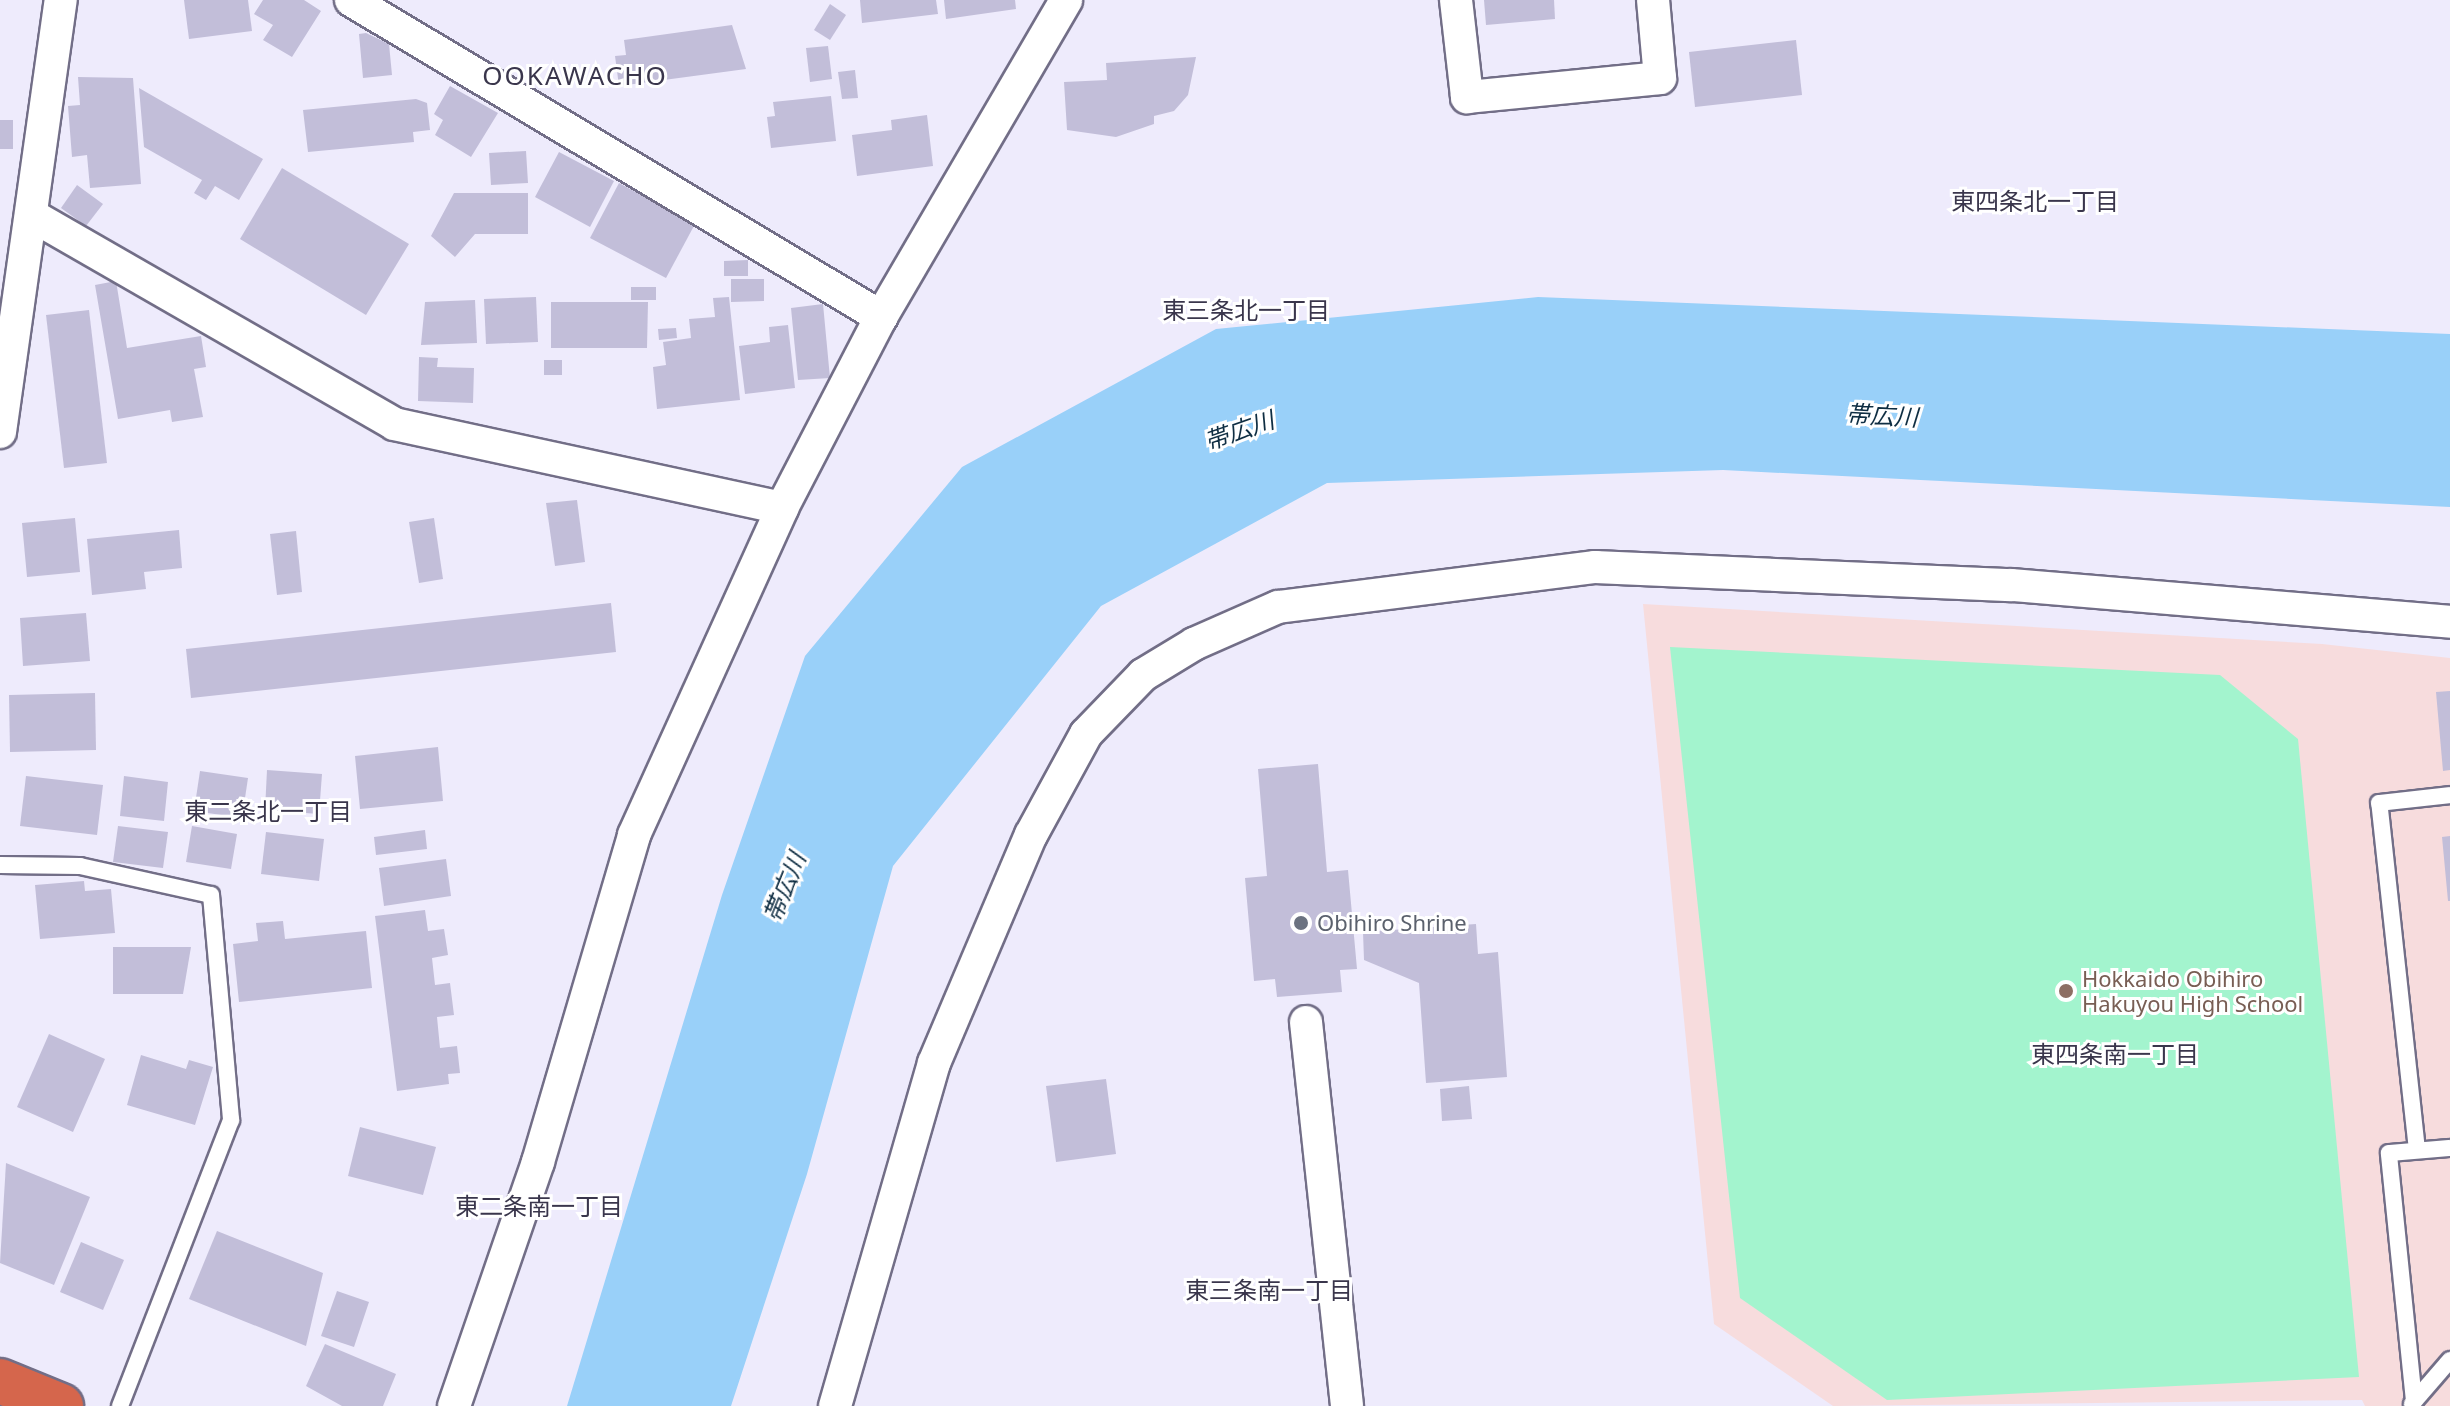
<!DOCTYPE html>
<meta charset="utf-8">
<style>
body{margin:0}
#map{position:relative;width:2450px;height:1406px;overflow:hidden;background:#eeebfc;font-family:"Noto Sans","Noto Sans JP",sans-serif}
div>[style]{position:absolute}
.education>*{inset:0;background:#f7dcdd}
.green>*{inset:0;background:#a3f4ce}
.water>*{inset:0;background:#99d0f9}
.building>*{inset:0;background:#c2bed9}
.roads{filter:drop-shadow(2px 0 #726e87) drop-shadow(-2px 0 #726e87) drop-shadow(0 2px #726e87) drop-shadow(0 -2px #726e87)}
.lane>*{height:16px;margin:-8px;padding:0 8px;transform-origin:8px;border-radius:8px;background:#fff}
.street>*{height:32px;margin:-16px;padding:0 16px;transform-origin:16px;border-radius:16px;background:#fff}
.highway>*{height:44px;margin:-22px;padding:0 22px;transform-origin:22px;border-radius:22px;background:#d5664c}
.dots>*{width:22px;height:22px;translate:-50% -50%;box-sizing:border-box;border:4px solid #fff;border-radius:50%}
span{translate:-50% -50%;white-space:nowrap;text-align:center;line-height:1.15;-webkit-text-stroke:6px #fff;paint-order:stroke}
.worship-label{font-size:22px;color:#5b616d}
.left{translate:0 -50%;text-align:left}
.education-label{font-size:22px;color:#785e54}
.neighbourhood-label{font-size:24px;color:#3a364c}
.water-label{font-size:24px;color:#0f2e43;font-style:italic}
.quarter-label{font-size:26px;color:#3a364c;letter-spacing:2px}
</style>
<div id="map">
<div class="education">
<div style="clip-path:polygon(1643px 604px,2322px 644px,2450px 658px,2450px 1406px,2365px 1406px,2362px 1400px,1833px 1406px,1714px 1324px)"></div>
</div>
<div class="green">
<div style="clip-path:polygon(1670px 647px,2220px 675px,2298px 739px,2359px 1377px,1887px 1400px,1740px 1298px)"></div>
</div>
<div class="water">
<div style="clip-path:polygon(1538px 297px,2450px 334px,2450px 507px,1723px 470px,1327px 483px,1101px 606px,893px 866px,807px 1174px,731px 1406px,567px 1406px,722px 895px,805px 656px,962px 467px,1216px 329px)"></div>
</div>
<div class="building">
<div style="clip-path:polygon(184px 0,248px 0,252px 31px,189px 39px)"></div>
<div style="clip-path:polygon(263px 0,304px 0,321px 11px,292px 57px,263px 40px,273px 25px,254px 14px)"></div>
<div style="clip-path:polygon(860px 0,936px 0,938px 14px,862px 23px)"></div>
<div style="clip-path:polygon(944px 0,1015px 0,1016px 9px,946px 19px)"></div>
<div style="clip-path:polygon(1484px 0,1554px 0,1555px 19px,1486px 25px)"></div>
<div style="clip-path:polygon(830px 4px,846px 15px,830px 40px,814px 30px)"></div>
<div style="clip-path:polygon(732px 25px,746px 69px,619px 86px,615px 56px,626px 55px,624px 40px)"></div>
<div style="clip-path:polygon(366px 33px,389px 44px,392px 75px,363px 78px,359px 34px)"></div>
<div style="clip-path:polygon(1796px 40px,1802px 95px,1695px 107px,1689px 52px)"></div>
<div style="clip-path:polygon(828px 46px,832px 79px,810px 82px,806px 48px)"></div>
<div style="clip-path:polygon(1196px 57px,1188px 95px,1174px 111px,1154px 116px,1154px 124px,1116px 137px,1067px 130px,1064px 82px,1107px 80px,1106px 63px)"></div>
<div style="clip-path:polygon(855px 70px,858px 98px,842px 99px,838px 72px)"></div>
<div style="clip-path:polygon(78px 77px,133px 78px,141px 184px,90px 188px,87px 155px,72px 157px,68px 106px,80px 105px)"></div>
<div style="clip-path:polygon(450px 86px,498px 113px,471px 157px,435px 135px,443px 120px,434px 114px)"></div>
<div style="clip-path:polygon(139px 88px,263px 159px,239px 200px,215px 186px,206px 200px,194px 193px,202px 180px,144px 147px)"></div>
<div style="clip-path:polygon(831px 96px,836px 141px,771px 148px,767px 117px,775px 116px,773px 102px)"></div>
<div style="clip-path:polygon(416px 99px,427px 103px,430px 130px,413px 132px,414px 142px,308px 152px,303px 110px)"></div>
<div style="clip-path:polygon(927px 115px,933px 166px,857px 176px,852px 135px,892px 130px,891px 120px)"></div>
<div style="clip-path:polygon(0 120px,13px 120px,13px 149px,0 149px)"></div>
<div style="clip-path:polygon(526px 151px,528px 183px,491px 185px,489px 153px)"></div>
<div style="clip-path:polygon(559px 152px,614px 181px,590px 227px,535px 197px)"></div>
<div style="clip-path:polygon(282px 168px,409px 244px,366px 315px,240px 239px)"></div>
<div style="clip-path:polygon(619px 183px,695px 224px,666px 278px,590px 238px)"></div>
<div style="clip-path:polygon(77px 185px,103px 204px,86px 226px,61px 208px)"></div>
<div style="clip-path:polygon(454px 193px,528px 193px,528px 234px,475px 234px,455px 257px,431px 236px)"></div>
<div style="clip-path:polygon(748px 260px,748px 276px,724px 276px,724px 261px)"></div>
<div style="clip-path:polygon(731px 279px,764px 279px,764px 301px,731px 302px)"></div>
<div style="clip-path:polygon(116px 281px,127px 348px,201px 336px,206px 367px,194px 369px,203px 417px,172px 422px,170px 410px,118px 419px,95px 285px)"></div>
<div style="clip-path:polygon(631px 287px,656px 287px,656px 300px,631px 300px)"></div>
<div style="clip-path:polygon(536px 297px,538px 342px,486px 344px,484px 299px)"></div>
<div style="clip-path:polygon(729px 297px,740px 400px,657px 409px,653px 367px,666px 365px,663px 342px,691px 338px,689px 319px,715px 317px,713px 298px)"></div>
<div style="clip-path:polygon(475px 300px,477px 343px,421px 345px,425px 302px)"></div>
<div style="clip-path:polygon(551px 302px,648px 302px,647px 348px,551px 348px)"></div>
<div style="clip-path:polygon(823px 304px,830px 378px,798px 380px,791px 308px)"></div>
<div style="clip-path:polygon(89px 310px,107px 463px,64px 468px,46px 315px)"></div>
<div style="clip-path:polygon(788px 325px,795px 388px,745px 394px,739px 346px,770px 342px,769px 327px)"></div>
<div style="clip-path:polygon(676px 328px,677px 338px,659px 340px,658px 329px)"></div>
<div style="clip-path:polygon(419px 357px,438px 358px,437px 367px,474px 368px,473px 403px,418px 401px)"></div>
<div style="clip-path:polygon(544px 360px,562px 360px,562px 375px,544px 375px)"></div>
<div style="clip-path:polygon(577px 500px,585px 562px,555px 566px,546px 503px)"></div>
<div style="clip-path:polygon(75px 518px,80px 572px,27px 577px,22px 523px)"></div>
<div style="clip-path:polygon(434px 518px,443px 579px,419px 583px,409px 522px)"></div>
<div style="clip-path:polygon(179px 530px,182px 568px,144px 572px,146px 589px,92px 595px,87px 539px)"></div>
<div style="clip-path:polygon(296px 531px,302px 592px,277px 595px,270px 534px)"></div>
<div style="clip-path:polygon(611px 603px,616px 652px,191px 698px,186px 649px)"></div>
<div style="clip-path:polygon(86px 613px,90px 661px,23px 666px,20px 618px)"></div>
<div style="clip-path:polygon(2450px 691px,2450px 770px,2443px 771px,2436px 692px)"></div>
<div style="clip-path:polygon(95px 693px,96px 750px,10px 752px,9px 695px)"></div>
<div style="clip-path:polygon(438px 747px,443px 801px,360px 809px,355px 756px)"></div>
<div style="clip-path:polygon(1318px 764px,1327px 872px,1348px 870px,1357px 969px,1340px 970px,1342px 992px,1277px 997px,1275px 979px,1254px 981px,1245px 878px,1267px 876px,1258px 769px)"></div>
<div style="clip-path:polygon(267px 770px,322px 774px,319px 814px,265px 810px)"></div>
<div style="clip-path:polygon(200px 771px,248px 778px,242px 818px,194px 811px)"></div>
<div style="clip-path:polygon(26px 776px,103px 785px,97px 835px,20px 826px)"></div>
<div style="clip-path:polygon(124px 776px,168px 782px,164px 821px,120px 816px)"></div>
<div style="clip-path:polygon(118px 826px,168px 832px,163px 868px,113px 862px)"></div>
<div style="clip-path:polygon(192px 826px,237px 834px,231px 869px,186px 862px)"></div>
<div style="clip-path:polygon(425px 830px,427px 849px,376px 855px,374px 837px)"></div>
<div style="clip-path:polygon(266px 832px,324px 839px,319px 881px,261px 874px)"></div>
<div style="clip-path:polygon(2450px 836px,2450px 901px,2448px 901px,2442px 837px)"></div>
<div style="clip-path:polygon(446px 859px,451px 896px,384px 906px,379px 868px)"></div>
<div style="clip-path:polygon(84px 881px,85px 891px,111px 889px,115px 933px,40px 939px,35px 885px)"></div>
<div style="clip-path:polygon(425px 910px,428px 931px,444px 929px,448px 955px,432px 958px,435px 985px,450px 983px,454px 1015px,437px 1017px,440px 1048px,457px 1046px,460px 1073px,448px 1074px,449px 1084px,397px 1091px,375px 916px)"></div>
<div style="clip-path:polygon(283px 921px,285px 939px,366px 931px,372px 988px,239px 1002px,233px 944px,258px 941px,256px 923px)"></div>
<div style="clip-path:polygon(1476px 924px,1478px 954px,1498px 952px,1507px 1077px,1426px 1083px,1419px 983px,1364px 960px,1363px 932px)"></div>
<div style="clip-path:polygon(113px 947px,191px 947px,183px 994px,113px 994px)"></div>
<div style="clip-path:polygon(49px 1034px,105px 1059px,73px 1132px,17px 1107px)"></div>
<div style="clip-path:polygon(141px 1055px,186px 1069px,189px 1060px,213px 1067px,195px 1125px,127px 1105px)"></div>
<div style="clip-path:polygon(1106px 1079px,1116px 1154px,1056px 1162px,1046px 1086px)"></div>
<div style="clip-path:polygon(1469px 1086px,1472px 1119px,1442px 1121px,1440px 1089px)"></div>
<div style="clip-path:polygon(360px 1127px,436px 1147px,423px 1195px,348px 1176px)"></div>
<div style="clip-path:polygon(6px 1163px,90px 1197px,54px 1285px,0 1263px)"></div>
<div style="clip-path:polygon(217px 1231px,323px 1273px,306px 1346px,189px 1299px)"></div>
<div style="clip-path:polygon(81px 1242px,124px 1260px,103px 1310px,60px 1292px)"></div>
<div style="clip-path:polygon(337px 1291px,369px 1302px,354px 1347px,321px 1336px)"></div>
<div style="clip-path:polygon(325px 1344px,396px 1374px,383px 1406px,342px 1406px,306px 1386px)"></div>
</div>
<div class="roads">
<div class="lane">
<div style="left:0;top:865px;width:80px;rotate:0.7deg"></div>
<div style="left:80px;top:866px;width:134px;rotate:12.5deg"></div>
<div style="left:211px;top:895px;width:226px;rotate:84.9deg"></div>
<div style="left:231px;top:1120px;width:307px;rotate:111.2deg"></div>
<div style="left:2417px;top:1150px;width:349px;rotate:-96.2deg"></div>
<div style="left:2379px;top:803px;width:71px;rotate:-6.4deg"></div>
<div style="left:2414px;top:1401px;width:249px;rotate:-95.8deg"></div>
<div style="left:2389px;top:1153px;width:61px;rotate:-4.7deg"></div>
<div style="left:2412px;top:1404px;width:58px;rotate:-49.2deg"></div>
</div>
<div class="street">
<div style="left:351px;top:0;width:618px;rotate:30.88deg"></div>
<div style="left:1456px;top:0;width:98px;rotate:83.5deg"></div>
<div style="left:1467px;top:97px;width:194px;rotate:-5.6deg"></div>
<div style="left:1660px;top:78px;width:78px;rotate:-95.1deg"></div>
<div style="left:33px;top:216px;width:417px;rotate:29.9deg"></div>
<div style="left:394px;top:424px;width:397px;rotate:12.2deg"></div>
<div style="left:0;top:432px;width:436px;rotate:-82deg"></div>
<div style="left:1306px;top:1022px;width:386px;rotate:83.9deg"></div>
<div style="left:454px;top:1406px;width:258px;rotate:-71deg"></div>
<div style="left:538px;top:1162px;width:341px;rotate:-73.6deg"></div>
<div style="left:634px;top:835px;width:359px;rotate:-65.6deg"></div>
<div style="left:782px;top:508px;width:215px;rotate:-62.6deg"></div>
<div style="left:881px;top:317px;width:367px;rotate:-59.7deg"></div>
<div style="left:835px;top:1406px;width:357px;rotate:-73.9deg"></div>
<div style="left:934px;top:1063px;width:248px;rotate:-67deg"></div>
<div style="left:1031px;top:835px;width:115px;rotate:-61.4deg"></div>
<div style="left:1086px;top:734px;width:82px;rotate:-46deg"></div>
<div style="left:1143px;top:675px;width:60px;rotate:-31.3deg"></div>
<div style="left:1194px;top:644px;width:92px;rotate:-23.8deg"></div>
<div style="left:1278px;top:607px;width:320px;rotate:-7.2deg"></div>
<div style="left:1595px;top:567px;width:417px;rotate:2.5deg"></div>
<div style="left:2012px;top:585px;width:440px;rotate:4.8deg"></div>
</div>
<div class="highway">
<div style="left:0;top:1381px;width:66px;rotate:22.3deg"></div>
</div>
</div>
<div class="dots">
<div style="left:1301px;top:923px;background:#6b7280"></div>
<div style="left:2066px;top:991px;background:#8d6e63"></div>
</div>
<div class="worship-label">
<span class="left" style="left:1317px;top:923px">Obihiro Shrine</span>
</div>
<div class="education-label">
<span class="left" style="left:2082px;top:991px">Hokkaido Obihiro<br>Hakuyou High School</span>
</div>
<div class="neighbourhood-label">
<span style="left:2035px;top:201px">東四条北一丁目</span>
<span style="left:1246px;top:310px">東三条北一丁目</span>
<span style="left:268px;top:811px">東二条北一丁目</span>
<span style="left:2115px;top:1054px">東四条南一丁目</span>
<span style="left:539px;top:1206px">東二条南一丁目</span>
<span style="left:1269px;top:1290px">東三条南一丁目</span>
</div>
<div class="water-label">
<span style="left:1882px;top:415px;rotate:3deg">帯広川</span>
<span style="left:1239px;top:430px;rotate:-19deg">帯広川</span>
<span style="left:784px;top:887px;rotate:-68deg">帯広川</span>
</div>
<div class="quarter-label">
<span style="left:575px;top:76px">OOKAWACHO</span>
</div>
</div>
